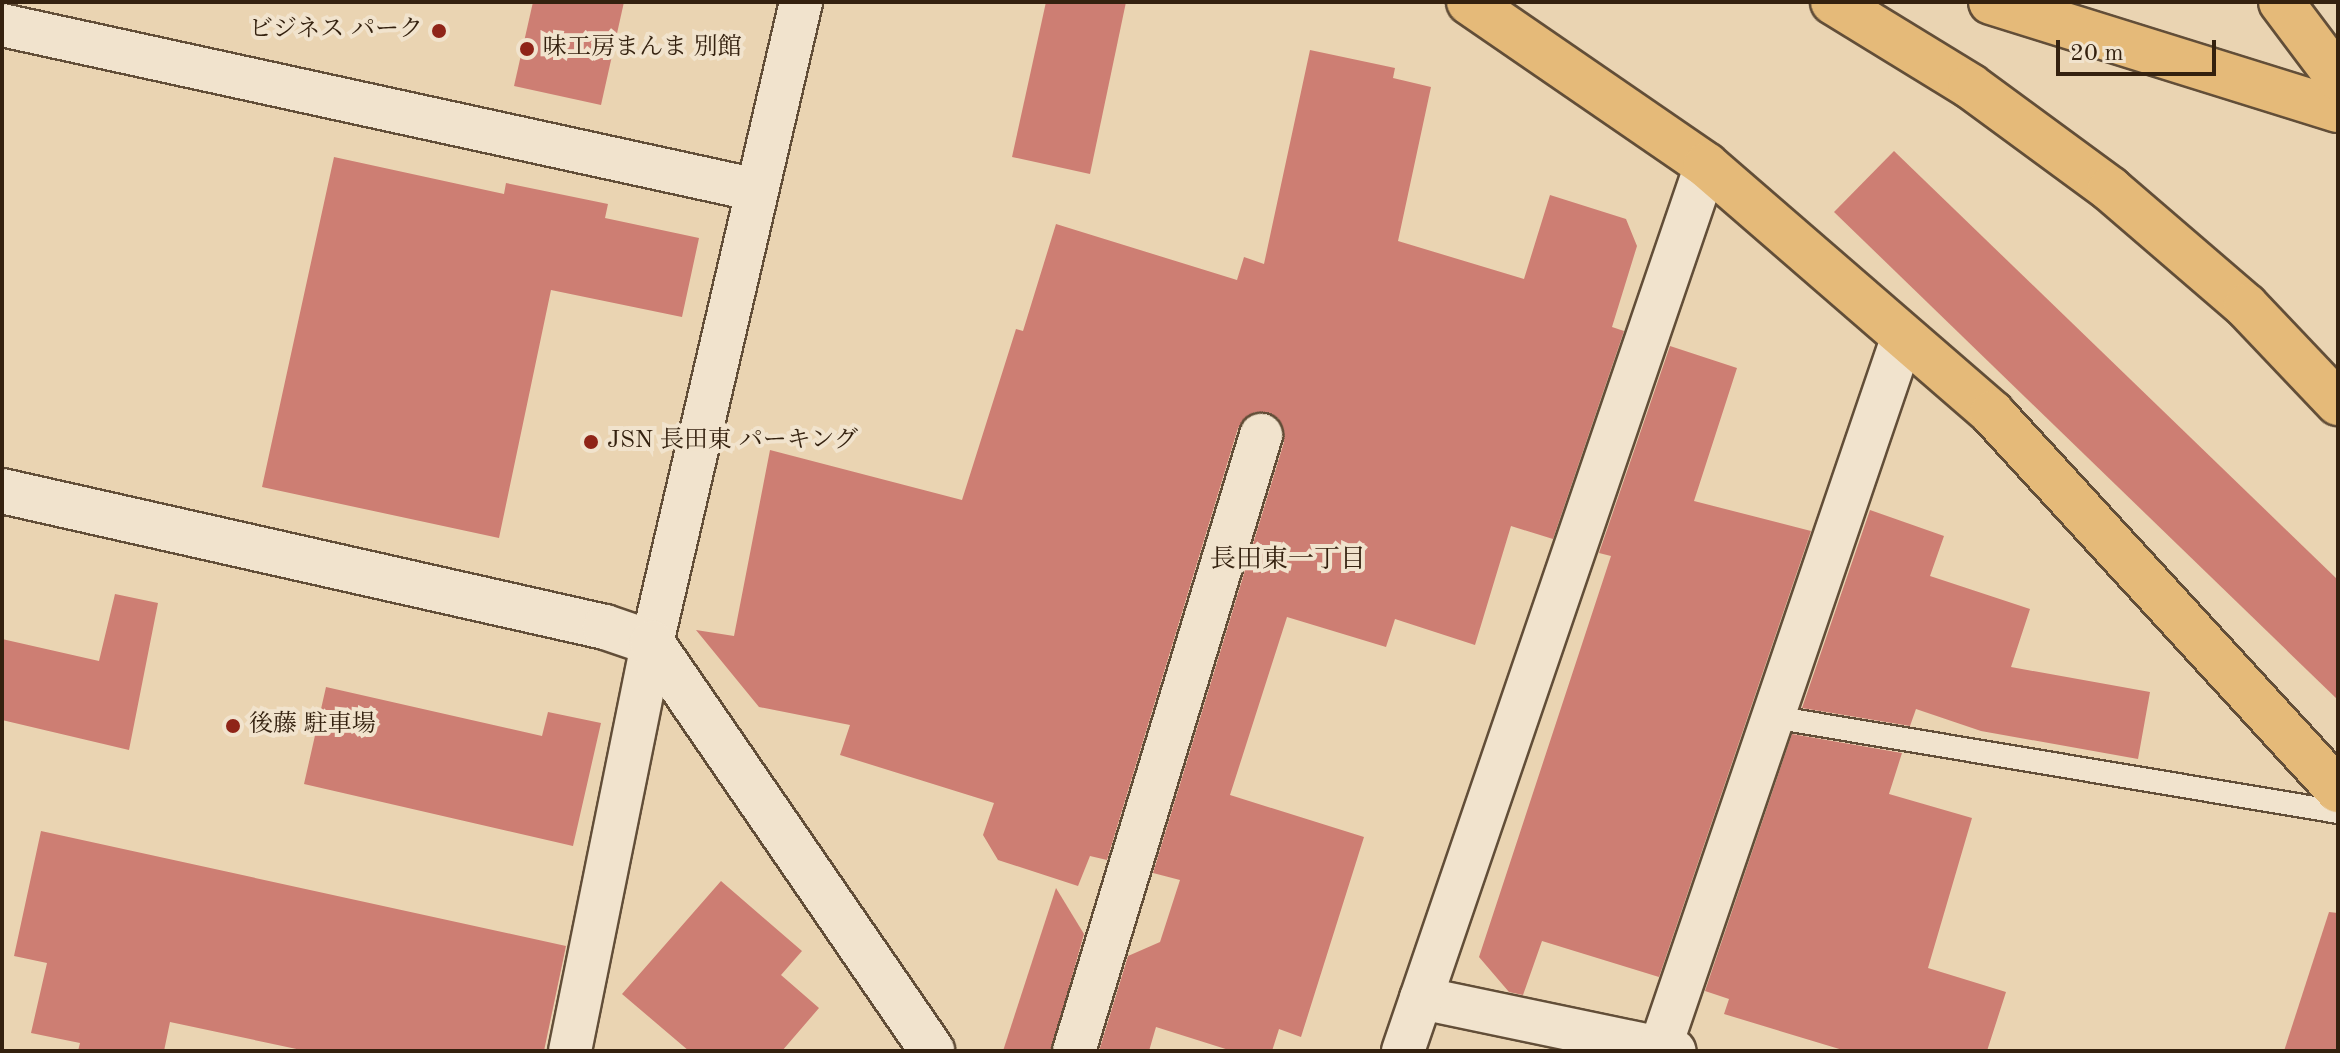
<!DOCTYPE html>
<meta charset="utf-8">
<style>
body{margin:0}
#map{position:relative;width:2340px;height:1053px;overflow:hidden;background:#ead4b2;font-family:"Old Standard TT","Noto Serif JP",serif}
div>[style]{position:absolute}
.building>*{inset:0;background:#cd7e73}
.roads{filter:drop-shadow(2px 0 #624e38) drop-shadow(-2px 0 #624e38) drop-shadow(0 2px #624e38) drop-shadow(0 -2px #624e38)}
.service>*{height:22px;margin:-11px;padding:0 11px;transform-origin:11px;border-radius:11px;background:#f1e3cd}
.minor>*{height:42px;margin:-21px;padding:0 21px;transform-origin:21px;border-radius:21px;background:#f1e3cd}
.tertiary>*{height:44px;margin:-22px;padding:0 22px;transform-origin:22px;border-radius:22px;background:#f1e3cd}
.primary>*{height:44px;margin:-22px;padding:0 22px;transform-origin:22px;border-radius:22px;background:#e5ba79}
.motorway>*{height:44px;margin:-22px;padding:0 22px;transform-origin:22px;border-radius:22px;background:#e5ba79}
.dots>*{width:22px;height:22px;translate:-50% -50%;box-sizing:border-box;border:4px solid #f1e3cd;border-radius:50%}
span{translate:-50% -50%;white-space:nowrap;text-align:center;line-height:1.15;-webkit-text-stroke:8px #f1e3cd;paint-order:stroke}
.poi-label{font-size:24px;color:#34210f}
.right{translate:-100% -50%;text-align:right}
.left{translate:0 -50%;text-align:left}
.neighbourhood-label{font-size:26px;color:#34210f}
.frame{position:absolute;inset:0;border:4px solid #34210f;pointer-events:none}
.scale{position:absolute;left:2056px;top:40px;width:160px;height:36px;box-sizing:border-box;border:4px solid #34210f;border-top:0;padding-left:10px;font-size:24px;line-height:28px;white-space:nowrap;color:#34210f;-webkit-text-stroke:6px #f1e3cd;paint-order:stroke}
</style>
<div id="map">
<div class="building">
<div style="clip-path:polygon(533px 2px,624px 2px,601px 105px,514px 86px)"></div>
<div style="clip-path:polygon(1046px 2px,1126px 2px,1090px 174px,1012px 157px)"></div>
<div style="clip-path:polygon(1310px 50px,1395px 68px,1393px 78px,1431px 87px,1398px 241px,1524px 279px,1550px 195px,1626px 219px,1637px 246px,1612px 327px,1624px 331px,1553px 539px,1511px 526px,1475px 645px,1395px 619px,1386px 647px,1287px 617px,1230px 795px,1364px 837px,1301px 1037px,1279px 1029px,1272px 1051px,1232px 1051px,1156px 1027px,1149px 1051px,1099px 1051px,1128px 956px,1160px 942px,1180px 880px,1153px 873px,1284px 442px,1278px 418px,1255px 412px,1238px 428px,1107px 860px,1090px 856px,1078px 886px,998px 860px,983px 835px,994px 803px,840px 755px,850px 725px,759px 707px,696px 630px,734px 636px,770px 450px,962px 500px,1016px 329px,1023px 331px,1056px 224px,1237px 280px,1244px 257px,1264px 264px)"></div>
<div style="clip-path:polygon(1894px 151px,2338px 580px,2338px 700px,1834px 212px)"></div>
<div style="clip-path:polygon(334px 157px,504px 194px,506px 183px,608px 204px,605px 218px,699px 238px,682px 317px,551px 290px,499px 538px,262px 487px)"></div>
<div style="clip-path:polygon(1670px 346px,1737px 368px,1694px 501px,1811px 531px,1659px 977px,1542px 941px,1523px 995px,1509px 992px,1479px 957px,1611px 556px,1599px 553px)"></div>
<div style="clip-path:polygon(1870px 510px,1944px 536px,1930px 576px,2030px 609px,2011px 667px,2150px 692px,2138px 759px,1981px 731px,1916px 709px,1910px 726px,1802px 708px)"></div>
<div style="clip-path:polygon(115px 594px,158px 603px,129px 750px,2px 720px,2px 639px,99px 661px)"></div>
<div style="clip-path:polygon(326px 687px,542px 736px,548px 712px,601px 723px,573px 846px,304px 784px)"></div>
<div style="clip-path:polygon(1792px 734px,1902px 753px,1889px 794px,1972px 818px,1928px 968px,2006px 992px,1987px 1051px,1846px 1051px,1724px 1014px,1729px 999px,1705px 991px)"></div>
<div style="clip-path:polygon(41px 831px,566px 946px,544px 1051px,306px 1051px,170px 1022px,164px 1051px,78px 1051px,80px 1043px,31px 1033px,47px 963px,14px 956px)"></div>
<div style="clip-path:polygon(721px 881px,802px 951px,781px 975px,819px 1008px,782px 1051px,689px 1051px,622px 994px)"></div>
<div style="clip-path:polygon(1056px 888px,1084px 934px,1051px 1051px,1003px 1051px)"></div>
<div style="clip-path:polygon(2329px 912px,2338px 913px,2338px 1051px,2284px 1051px)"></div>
</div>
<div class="roads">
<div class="service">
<div style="left:1773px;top:717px;width:573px;rotate:9.54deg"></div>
</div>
<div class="minor">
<div style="left:2px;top:25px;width:773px;rotate:12.33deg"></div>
<div style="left:1421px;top:998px;width:259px;rotate:11.8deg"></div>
<div style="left:570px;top:1051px;width:416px;rotate:-78.6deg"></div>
<div style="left:652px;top:643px;width:658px;rotate:-76.91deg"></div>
<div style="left:1074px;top:1051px;width:644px;rotate:-73.11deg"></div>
<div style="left:1403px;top:1051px;width:936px;rotate:-71.12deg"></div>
<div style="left:1659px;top:1051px;width:755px;rotate:-71.16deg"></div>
</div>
<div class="tertiary">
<div style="left:2px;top:491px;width:618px;rotate:12.71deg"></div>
<div style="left:605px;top:627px;width:50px;rotate:18.8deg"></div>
<div style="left:652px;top:643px;width:495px;rotate:55.5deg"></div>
</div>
<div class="primary">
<div style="left:1469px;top:2px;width:288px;rotate:34.5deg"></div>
<div style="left:1706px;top:165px;width:379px;rotate:40.9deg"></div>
<div style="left:1992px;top:413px;width:512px;rotate:47.46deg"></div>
</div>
<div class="motorway">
<div style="left:1833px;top:2px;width:161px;rotate:31.5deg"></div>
<div style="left:1970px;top:86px;width:174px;rotate:36.3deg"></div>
<div style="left:2110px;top:189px;width:179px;rotate:40.7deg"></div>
<div style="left:2246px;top:306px;width:134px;rotate:46.5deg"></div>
<div style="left:1991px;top:2px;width:363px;rotate:17.3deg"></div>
<div style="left:2281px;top:2px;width:95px;rotate:53.1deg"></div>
</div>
</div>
<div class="dots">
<div style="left:439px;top:31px;background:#8f2418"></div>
<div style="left:527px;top:49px;background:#8f2418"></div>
<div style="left:591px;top:442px;background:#8f2418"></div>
<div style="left:233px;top:726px;background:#8f2418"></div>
</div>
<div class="poi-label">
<span class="right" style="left:423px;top:31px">ビジネス パーク</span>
<span class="left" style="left:543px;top:49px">味工房まんま 別館</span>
<span class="left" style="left:607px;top:442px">JSN 長田東 パーキング</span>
<span class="left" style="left:249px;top:726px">後藤 駐車場</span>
</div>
<div class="neighbourhood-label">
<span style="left:1288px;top:561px">長田東一丁目</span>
</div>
<div class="frame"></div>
<div class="scale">20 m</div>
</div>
